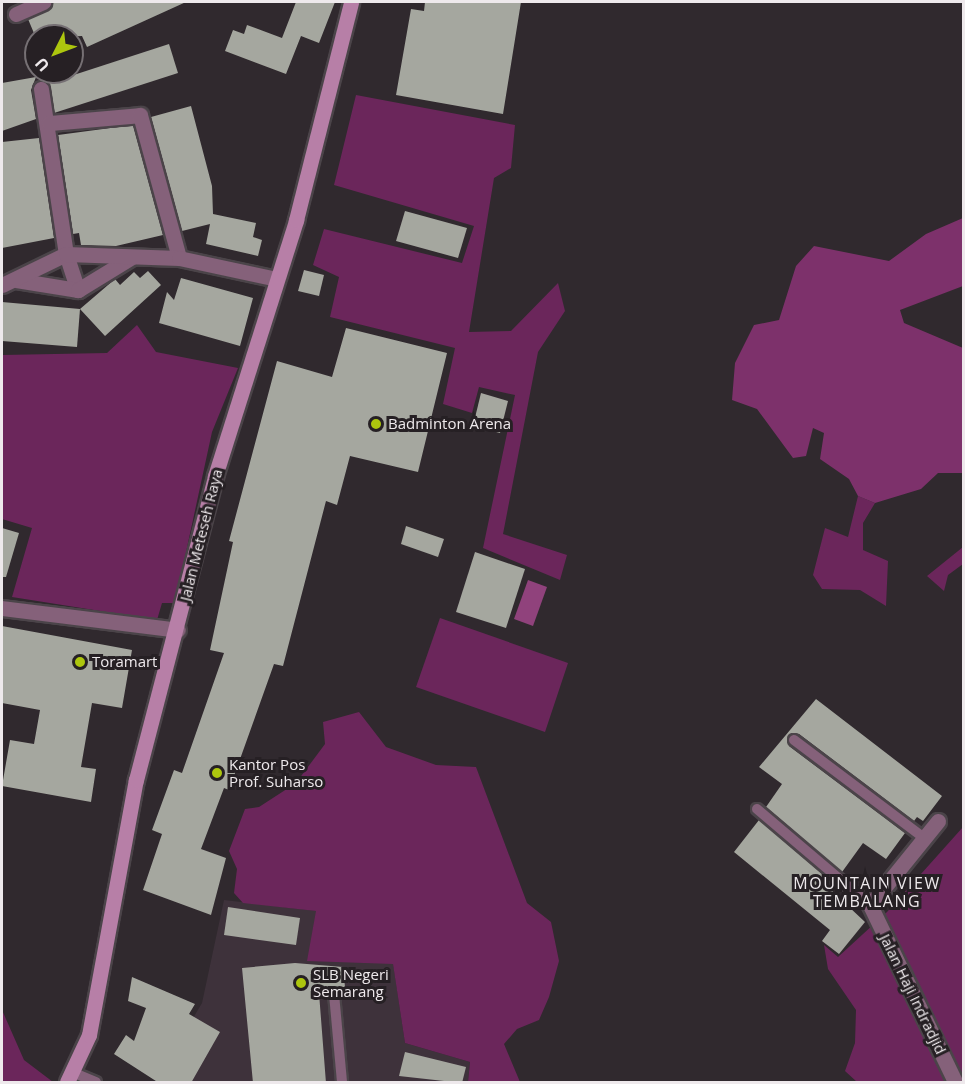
<!DOCTYPE html>
<style>
body{margin:0}
#map{position:relative;width:965px;height:1084px;overflow:hidden;background:#30292e;font-family:"Open Sans",sans-serif}
div>[style]{position:absolute}
.built>*{inset:0;background:#3e323b}
.green>*{inset:0;background:#6b265b}
.forest>*{inset:0;background:#7d316b}
.water>*{inset:0;background:#90427c}
.building>*{inset:0;background:#a5a79f}
.roads{filter:drop-shadow(2px 0 #4b4449) drop-shadow(-2px 0 #4b4449) drop-shadow(0 2px #4b4449) drop-shadow(0 -2px #4b4449)}
.service>*{height:10px;margin:-5px;padding:0 5px;transform-origin:5px;border-radius:5px;background:#85617a}
.minor>*{height:15px;margin:-7.5px;padding:0 7.5px;transform-origin:7.5px;border-radius:7.5px;background:#85617a}
.secondary>*{height:15px;margin:-7.5px;padding:0 7.5px;transform-origin:7.5px;border-radius:7.5px;background:#b77fa7}
.dots>*{width:16px;height:16px;translate:-50% -50%;box-sizing:border-box;border:3px solid #262024;border-radius:50%}
span{translate:-50% -50%;white-space:nowrap;text-align:center;line-height:1.15;-webkit-text-stroke:6px #262024;paint-order:stroke}
.poi-label{font-size:15px;color:#eee9ec}
.left{translate:0 -50%;text-align:left}
.street-label{font-size:15px;color:#eee9ec}
.neighbourhood-label{font-size:16px;color:#eee9ec;letter-spacing:1.5px}
.frame{position:absolute;inset:0;border:3px solid #eee9ec;pointer-events:none}
.north{position:absolute;left:24px;top:24px;width:60px;height:60px;box-sizing:border-box;background:#262024;border:2px solid #767074;border-radius:50%;rotate:228deg;font-size:16px;font-weight:700;line-height:24px;text-align:center;color:#eee9ec}
.north::after{content:'';display:block;margin:auto;width:21px;height:27px;background:#adc60e;clip-path:polygon(50% 0,100% 100%,50% 72%,0 100%)}
</style>
<div id="map">
<div class="built">
<div style="clip-path:polygon(224px 900px,316px 911px,393px 963px,405px 1043px,470px 1062px,468px 1082px,155px 1082px,202px 1003px)"></div>
</div>
<div class="green">
<div style="clip-path:polygon(356px 95px,515px 125px,511px 168px,494px 178px,469px 332px,511px 331px,558px 283px,565px 311px,538px 352px,503px 534px,567px 555px,560px 580px,483px 548px,515px 395px,479px 387px,472px 413px,443px 404px,455px 348px,330px 317px,339px 277px,313px 265px,324px 229px,462px 263px,474px 226px,334px 185px)"></div>
<div style="clip-path:polygon(137px 325px,156px 352px,238px 368px,212px 432px,175px 603px,162px 603px,157px 620px,12px 597px,32px 528px,2px 519px,2px 355px,107px 353px)"></div>
<div style="clip-path:polygon(858px 496px,875px 503px,863px 523px,863px 550px,888px 561px,886px 606px,860px 590px,822px 589px,813px 575px,825px 528px,848px 537px)"></div>
<div style="clip-path:polygon(963px 547px,963px 564px,948px 575px,944px 591px,927px 576px)"></div>
<div style="clip-path:polygon(440px 618px,568px 663px,545px 732px,416px 687px)"></div>
<div style="clip-path:polygon(359px 712px,386px 747px,436px 765px,476px 767px,527px 903px,551px 922px,559px 961px,549px 997px,539px 1020px,517px 1029px,504px 1044px,520px 1082px,468px 1082px,470px 1062px,405px 1043px,393px 964px,307px 961px,316px 911px,243px 903px,234px 893px,237px 869px,229px 851px,245px 809px,259px 807px,296px 783px,325px 744px,323px 722px)"></div>
<div style="clip-path:polygon(963px 827px,963px 1082px,857px 1082px,845px 1071px,855px 1043px,856px 1010px,828px 969px,824px 945px,838px 957px,887px 912px)"></div>
<div style="clip-path:polygon(2px 1010px,24px 1060px,53px 1082px,2px 1082px)"></div>
</div>
<div class="forest">
<div style="clip-path:polygon(963px 218px,963px 286px,900px 310px,904px 323px,963px 348px,963px 473px,938px 473px,921px 489px,875px 503px,858px 496px,849px 479px,820px 459px,824px 433px,813px 428px,806px 456px,793px 458px,757px 409px,732px 400px,735px 363px,754px 325px,779px 320px,796px 266px,814px 246px,889px 261px,926px 234px)"></div>
</div>
<div class="water">
<div style="clip-path:polygon(528px 580px,547px 587px,533px 626px,514px 619px)"></div>
</div>
<div class="building">
<div style="clip-path:polygon(53px 2px,186px 2px,87px 47px,82px 36px,36px 38px,28px 19px)"></div>
<div style="clip-path:polygon(296px 2px,335px 2px,319px 43px,301px 36px,286px 74px,225px 51px,233px 30px,244px 34px,247px 25px,282px 38px)"></div>
<div style="clip-path:polygon(425px 2px,521px 2px,503px 114px,396px 95px,411px 9px,424px 11px)"></div>
<div style="clip-path:polygon(169px 44px,178px 73px,54px 113px,49px 83px)"></div>
<div style="clip-path:polygon(36px 77px,31px 90px,36px 119px,2px 131px,2px 83px)"></div>
<div style="clip-path:polygon(191px 106px,212px 186px,213px 214px,256px 223px,253px 237px,262px 240px,258px 256px,206px 244px,210px 224px,182px 231px,151px 117px)"></div>
<div style="clip-path:polygon(133px 125px,163px 235px,116px 246px,81px 245px,79px 233px,73px 234px,58px 135px)"></div>
<div style="clip-path:polygon(39px 138px,54px 238px,2px 248px,2px 142px)"></div>
<div style="clip-path:polygon(405px 211px,467px 228px,458px 258px,396px 241px)"></div>
<div style="clip-path:polygon(304px 270px,324px 275px,319px 296px,298px 291px)"></div>
<div style="clip-path:polygon(148px 271px,161px 285px,105px 336px,80px 309px,115px 279px,120px 285px,134px 272px,140px 278px)"></div>
<div style="clip-path:polygon(181px 278px,253px 298px,240px 346px,159px 323px,167px 292px,174px 300px)"></div>
<div style="clip-path:polygon(2px 302px,80px 309px,77px 347px,2px 341px)"></div>
<div style="clip-path:polygon(346px 328px,447px 353px,418px 472px,350px 456px,337px 505px,326px 501px,283px 666px,274px 664px,229px 790px,224px 788px,201px 849px,226px 858px,211px 915px,143px 890px,162px 834px,152px 830px,174px 770px,182px 773px,224px 653px,210px 650px,233px 542px,229px 541px,277px 361px,332px 377px)"></div>
<div style="clip-path:polygon(481px 393px,508px 401px,500px 433px,473px 426px)"></div>
<div style="clip-path:polygon(406px 526px,444px 539px,438px 557px,401px 544px)"></div>
<div style="clip-path:polygon(2px 528px,19px 533px,6px 577px,2px 577px)"></div>
<div style="clip-path:polygon(475px 552px,525px 569px,506px 628px,456px 612px)"></div>
<div style="clip-path:polygon(2px 626px,132px 650px,122px 708px,92px 703px,81px 767px,96px 769px,91px 802px,2px 786px,10px 740px,34px 744px,40px 710px,2px 703px)"></div>
<div style="clip-path:polygon(816px 699px,942px 796px,923px 821px,917px 817px,914px 821px,799px 734px,788px 735px,789px 746px,905px 833px,886px 859px,863px 843px,842px 872px,766px 807px,782px 784px,759px 767px)"></div>
<div style="clip-path:polygon(759px 820px,834px 884px,830px 889px,865px 922px,839px 954px,822px 941px,830px 930px,734px 852px)"></div>
<div style="clip-path:polygon(228px 907px,300px 918px,296px 945px,224px 935px)"></div>
<div style="clip-path:polygon(295px 963px,343px 967px,345px 987px,319px 993px,326px 1083px,253px 1083px,242px 968px)"></div>
<div style="clip-path:polygon(132px 977px,195px 1004px,189px 1014px,220px 1032px,191px 1083px,159px 1083px,114px 1054px,126px 1035px,134px 1041px,146px 1008px,128px 1001px)"></div>
<div style="clip-path:polygon(405px 1052px,466px 1067px,462px 1083px,399px 1076px)"></div>
</div>
<div class="roads">
<div class="service">
<div style="left:794px;top:740px;width:163px;rotate:37deg"></div>
<div style="left:757px;top:809px;width:148px;rotate:40.3deg"></div>
<div style="left:334px;top:994px;width:88px;rotate:84.8deg"></div>
<div style="left:72px;top:1072px;width:26px;rotate:23deg"></div>
</div>
<div class="minor">
<div style="left:16px;top:14px;width:30px;rotate:-24deg"></div>
<div style="left:41px;top:89px;width:167px;rotate:81.4deg"></div>
<div style="left:66px;top:254px;width:38px;rotate:72deg"></div>
<div style="left:49px;top:123px;width:91px;rotate:-5deg"></div>
<div style="left:140px;top:115px;width:148px;rotate:74.7deg"></div>
<div style="left:16px;top:280px;width:63px;rotate:9.2deg"></div>
<div style="left:78px;top:290px;width:63px;rotate:-31.4deg"></div>
<div style="left:2px;top:285px;width:71px;rotate:-25.8deg"></div>
<div style="left:66px;top:254px;width:113px;rotate:2deg"></div>
<div style="left:179px;top:258px;width:100px;rotate:12.1deg"></div>
<div style="left:2px;top:608px;width:177px;rotate:7.1deg"></div>
<div style="left:938px;top:821px;width:108px;rotate:129deg"></div>
<div style="left:870px;top:905px;width:196px;rotate:64.3deg"></div>
</div>
<div class="secondary">
<div style="left:67px;top:1082px;width:52px;rotate:-64.9deg"></div>
<div style="left:89px;top:1035px;width:259px;rotate:-79.6deg"></div>
<div style="left:136px;top:780px;width:314px;rotate:-75.4deg"></div>
<div style="left:215px;top:476px;width:269px;rotate:-72.4deg"></div>
<div style="left:296px;top:220px;width:225px;rotate:-75.8deg"></div>
</div>
</div>
<div class="dots">
<div style="left:376px;top:424px;background:#adc60e"></div>
<div style="left:80px;top:662px;background:#adc60e"></div>
<div style="left:217px;top:773px;background:#adc60e"></div>
<div style="left:301px;top:983px;background:#adc60e"></div>
</div>
<div class="poi-label">
<span class="left" style="left:388px;top:424px">Badminton Arena</span>
<span class="left" style="left:92px;top:662px">Toramart</span>
<span class="left" style="left:229px;top:773px">Kantor Pos<br>Prof. Suharso</span>
<span class="left" style="left:313px;top:983px">SLB Negeri<br>Semarang</span>
</div>
<div class="street-label">
<span style="left:201px;top:535px;rotate:-76deg">Jalan Meteseh Raya</span>
<span style="left:913px;top:994px;rotate:64deg">Jalan Haji Indradjid</span>
</div>
<div class="neighbourhood-label">
<span style="left:867px;top:892px">MOUNTAIN VIEW<br>TEMBALANG</span>
</div>
<div class="frame"></div>
<div class="north">U</div>
</div>
